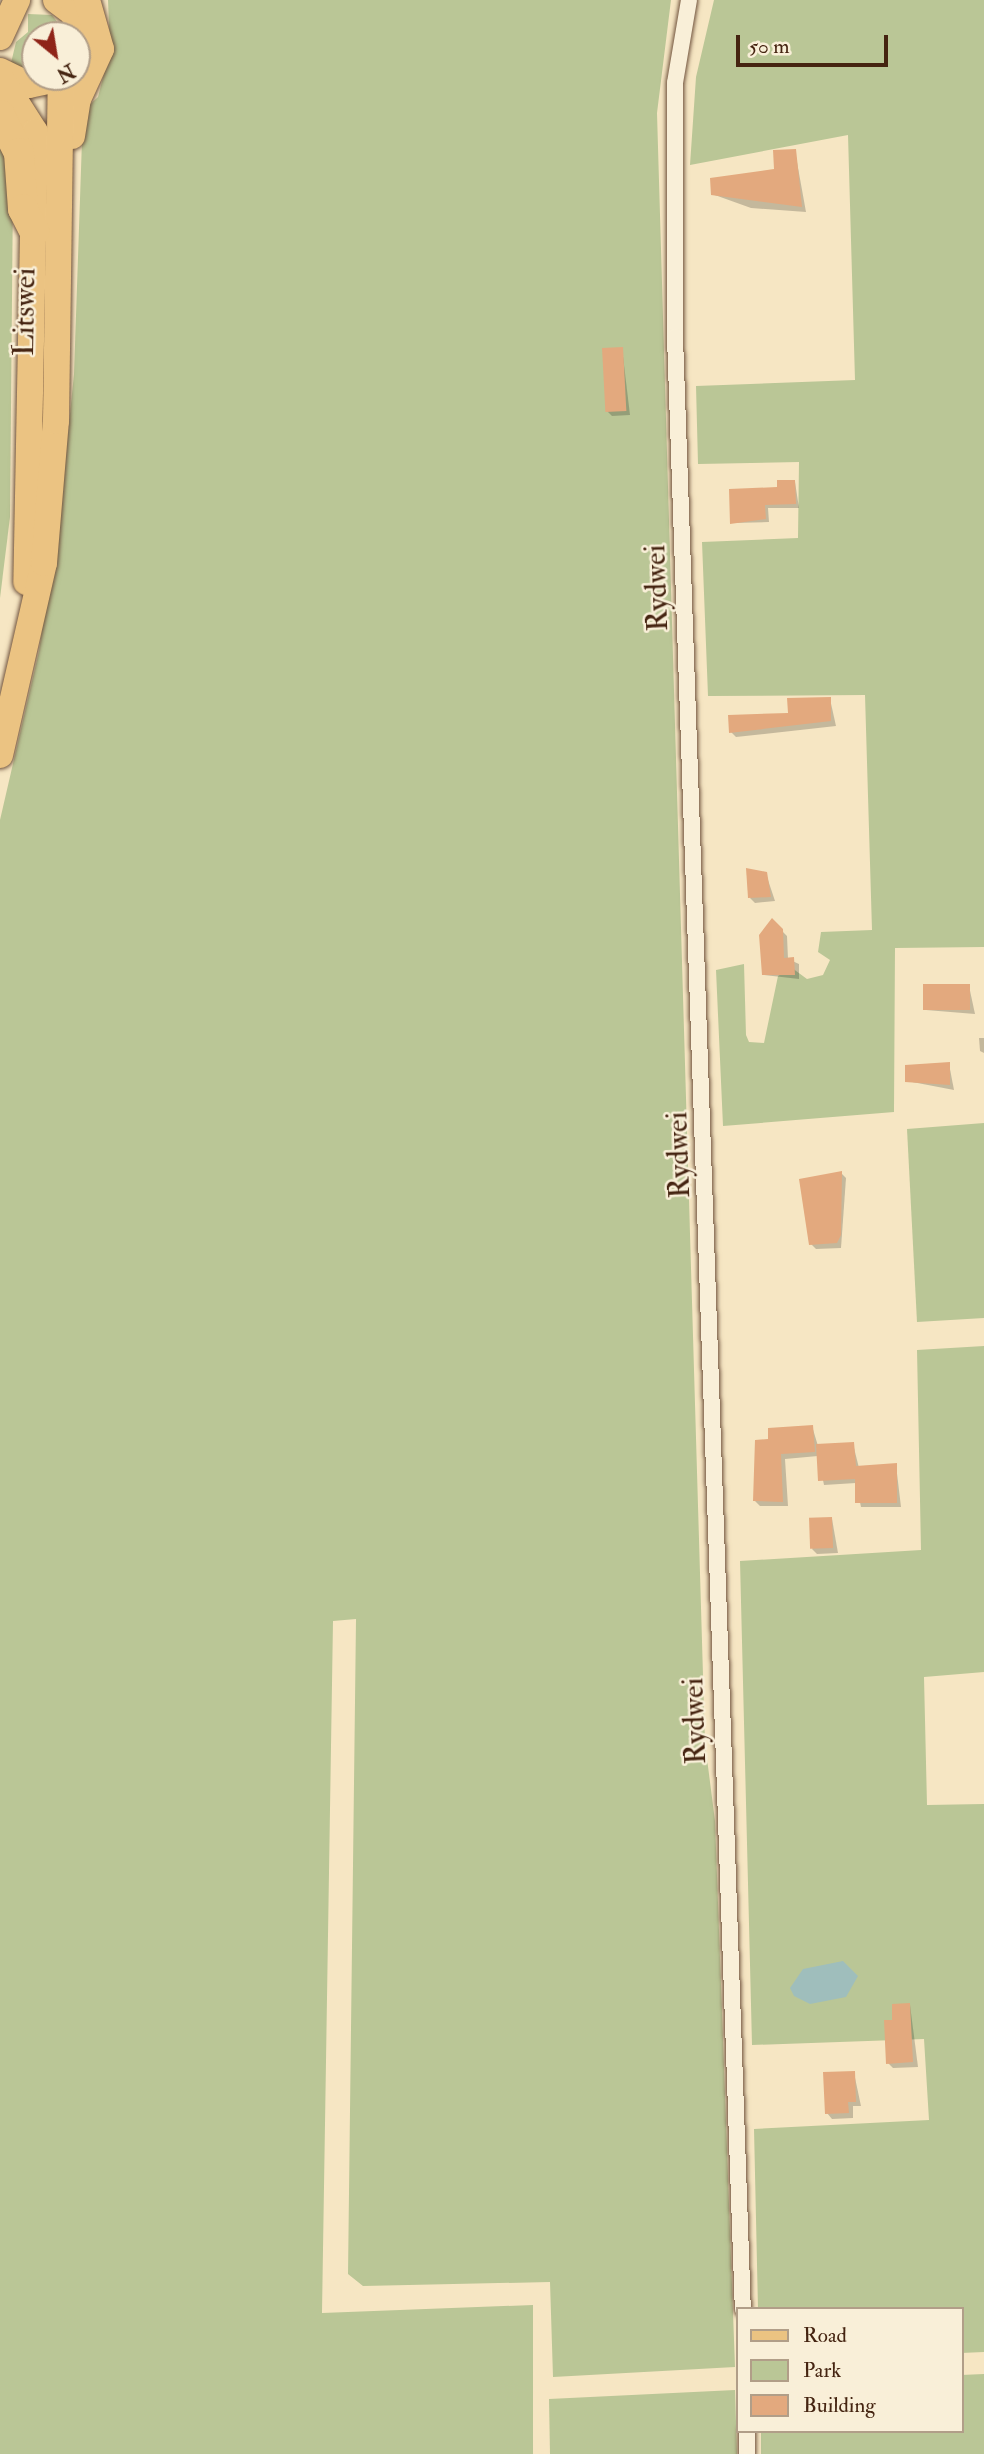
<!DOCTYPE html>
<style>
body{margin:0}
#map{position:relative;width:984px;height:2454px;overflow:hidden;background:#f6e6c3;font-family:"IM FELL Double Pica",serif}
div>[style]{position:absolute}
.green>*{inset:0;background:#bac696}
.water>*{inset:0;background:#9fbebc}
.shadow>*{inset:0;background:#0003}
.building>*{inset:0;background:#e3a97e;transform-origin:0 0}
.roads{filter:drop-shadow(0 0 2px #71543e) drop-shadow(0 0 2px #71543e)}
.street>*{height:16px;margin:-8px;padding:0 8px;transform-origin:8px;border-radius:8px;background:#f9efd8}
.primary>*{height:26px;margin:-13px;padding:0 13px;transform-origin:13px;border-radius:13px;background:#ebc382}
.highway>*{height:30px;margin:-15px;padding:0 15px;transform-origin:15px;border-radius:15px;background:#ebc382}
span{translate:-50% -50%;white-space:nowrap;text-align:center;line-height:1.15;-webkit-text-stroke:5px #f9efd8;paint-order:stroke}
.street-label{font-size:30px;color:#452411}
.legend{position:absolute;left:736px;top:2307px;width:228px;height:126px;box-sizing:border-box;background:#f9efd8;border:2px solid #b19e88;margin:0;padding:9px 12px;list-style:none;font-size:21px;color:#452411}
.legend li{display:flex;align-items:center;gap:14px;height:35px}
.legend b{width:35px;border:2px solid #b19e88}
.north{position:absolute;left:21px;top:21px;width:70px;height:70px;box-sizing:border-box;background:#f9efd8;border:2px solid #b19e88;border-radius:50%;rotate:150deg;font-size:19px;font-weight:700;line-height:28px;text-align:center;color:#452411}
.north::after{content:'';display:block;margin:auto;width:24px;height:32px;background:#8f2418;clip-path:polygon(50% 0,100% 100%,50% 72%,0 100%)}
.scale{position:absolute;left:736px;top:35px;width:152px;height:32px;box-sizing:border-box;border:4px solid #452411;border-top:0;padding-left:9px;font-size:21px;line-height:24px;white-space:nowrap;color:#452411;-webkit-text-stroke:5px #f9efd8;paint-order:stroke}
</style>
<div id="map">
<div class="green">
<div style="clip-path:polygon(108px 0,671px 0,657px 113px,705px 1743px,715px 1821px,735px 2367px,553px 2377px,550px 2282px,363px 2286px,348px 2274px,356px 1619px,333px 1621px,322px 2313px,533px 2305px,533px 2454px,0 2454px,0 820px,39px 651px,63px 484px,74px 374px,83px 111px,98px 97px,110px 50px)"></div>
<div style="clip-path:polygon(714px 0,984px 0,984px 947px,895px 948px,894px 1112px,723px 1126px,716px 970px,744px 964px,746px 1035px,749px 1042px,764px 1043px,778px 976px,792px 968px,807px 979px,823px 975px,830px 960px,818px 952px,821px 932px,872px 930px,865px 695px,708px 696px,702px 542px,798px 538px,799px 462px,698px 464px,696px 386px,855px 380px,848px 135px,690px 165px,696px 77px)"></div>
<div style="clip-path:polygon(28px 14px,52px 15px,67px 35px,35px 35px,35px 74px,11px 63px,16px 42px,28px 32px)"></div>
<div style="clip-path:polygon(0 125px,13px 189px,10px 517px,0 598px)"></div>
<div style="clip-path:polygon(984px 1123px,984px 1318px,917px 1322px,907px 1129px)"></div>
<div style="clip-path:polygon(984px 1346px,984px 1672px,924px 1677px,927px 1805px,984px 1804px,984px 2352px,961px 2353px,961px 2309px,758px 2309px,754px 2129px,929px 2120px,924px 2039px,752px 2045px,740px 1561px,921px 1550px,917px 1350px)"></div>
<div style="clip-path:polygon(984px 2374px,984px 2454px,761px 2454px,761px 2431px,961px 2431px,961px 2375px)"></div>
<div style="clip-path:polygon(735px 2390px,737px 2454px,550px 2454px,549px 2399px)"></div>
</div>
<div class="water">
<div style="clip-path:polygon(843px 1961px,858px 1976px,846px 1997px,810px 2004px,794px 1996px,790px 1988px,803px 1969px)"></div>
</div>
<div class="shadow">
<div style="clip-path:polygon(795px 151px,806px 212px,751px 208px,712px 194px,776px 171px)"></div>
<div style="clip-path:polygon(622px 348px,630px 415px,612px 416px,607px 411px)"></div>
<div style="clip-path:polygon(795px 482px,799px 508px,768px 508px,769px 522px,732px 523px)"></div>
<div style="clip-path:polygon(830px 699px,836px 726px,736px 737px,731px 732px)"></div>
<div style="clip-path:polygon(766px 874px,775px 901px,755px 903px,750px 898px)"></div>
<div style="clip-path:polygon(772px 921px,787px 936px,788px 959px,799px 964px,799px 979px,764px 975px)"></div>
<div style="clip-path:polygon(969px 986px,975px 1014px,926px 1010px)"></div>
<div style="clip-path:polygon(979px 1038px,984px 1038px,984px 1053px,980px 1051px)"></div>
<div style="clip-path:polygon(949px 1064px,954px 1090px,907px 1081px)"></div>
<div style="clip-path:polygon(841px 1173px,846px 1178px,841px 1248px,816px 1249px,811px 1244px)"></div>
<div style="clip-path:polygon(812px 1426px,818px 1446px,853px 1444px,859px 1468px,896px 1465px,901px 1507px,861px 1507px,856px 1483px,824px 1485px,818px 1456px,785px 1459px,788px 1506px,760px 1506px,755px 1501px,769px 1441px)"></div>
<div style="clip-path:polygon(832px 1519px,838px 1553px,817px 1554px,812px 1549px)"></div>
<div style="clip-path:polygon(910px 2005px,918px 2067px,893px 2068px,888px 2063px,894px 2022px)"></div>
<div style="clip-path:polygon(854px 2073px,861px 2106px,853px 2106px,853px 2118px,832px 2119px,827px 2113px)"></div>
</div>
<div class="building">
<div style="clip-path:polygon(796px 149px,802px 207px,711px 195px,710px 178px,774px 169px,773px 150px)"></div>
<div style="left:623px;top:347px;width:64px;height:21px;rotate:87deg"></div>
<div style="clip-path:polygon(777px 480px,795px 480px,796px 504px,765px 505px,766px 519px,730px 524px,729px 489px,777px 487px)"></div>
<div style="clip-path:polygon(831px 697px,831px 721px,729px 733px,728px 715px,788px 713px,787px 698px)"></div>
<div style="clip-path:polygon(746px 868px,767px 872px,771px 897px,748px 898px)"></div>
<div style="clip-path:polygon(772px 918px,783px 929px,784px 958px,794px 957px,795px 975px,762px 975px,759px 935px)"></div>
<div style="left:970px;top:984px;width:26px;height:47px;rotate:90deg"></div>
<div style="clip-path:polygon(950px 1062px,950px 1085px,905px 1082px,905px 1065px)"></div>
<div style="clip-path:polygon(842px 1171px,841px 1235px,837px 1243px,809px 1245px,799px 1179px)"></div>
<div style="clip-path:polygon(813px 1425px,815px 1452px,781px 1454px,783px 1502px,753px 1501px,755px 1440px,768px 1439px,768px 1428px)"></div>
<div style="clip-path:polygon(854px 1442px,856px 1466px,897px 1463px,897px 1503px,855px 1503px,855px 1479px,818px 1481px,816px 1444px)"></div>
<div style="left:832px;top:1517px;width:31px;height:23px;rotate:88deg"></div>
<div style="clip-path:polygon(910px 2003px,913px 2062px,886px 2064px,884px 2020px,892px 2020px,892px 2004px)"></div>
<div style="clip-path:polygon(855px 2071px,856px 2102px,848px 2102px,849px 2113px,825px 2114px,823px 2072px)"></div>
</div>
<div class="roads">
<div class="street">
<div style="left:689px;top:0;width:84px;rotate:99.6deg"></div>
<div style="left:675px;top:83px;width:254px;rotate:90deg"></div>
<div style="left:675px;top:337px;width:1973px;rotate:88.03deg"></div>
<div style="left:747px;top:2431px;width:23px;rotate:90deg"></div>
</div>
<div class="primary">
<div style="left:56px;top:0;width:21px;rotate:37deg"></div>
<div style="left:73px;top:13px;width:34px;rotate:67deg"></div>
<div style="left:0;top:37px;width:41px;rotate:-65.3deg"></div>
<div style="left:0;top:71px;width:32px;rotate:26deg"></div>
<div style="left:29px;top:85px;width:38px;rotate:-12deg"></div>
<div style="left:0;top:77px;width:65px;rotate:57.5deg"></div>
<div style="left:35px;top:132px;width:450px;rotate:91.1deg"></div>
<div style="left:72px;top:136px;width:37px;rotate:-81deg"></div>
<div style="left:78px;top:99px;width:55px;rotate:-65.3deg"></div>
<div style="left:101px;top:49px;width:51px;rotate:-105.9deg"></div>
<div style="left:0;top:755px;width:197px;rotate:-77.1deg"></div>
<div style="left:44px;top:563px;width:143px;rotate:-85.2deg"></div>
<div style="left:56px;top:421px;width:341px;rotate:-89.2deg"></div>
</div>
<div class="highway">
<div style="left:0;top:115px;width:42px;rotate:63.4deg"></div>
<div style="left:19px;top:153px;width:56px;rotate:85.9deg"></div>
<div style="left:23px;top:209px;width:25px;rotate:63deg"></div>
</div>
</div>
<div class="street-label">
<span style="left:25px;top:312px;rotate:-89deg">Litswei</span>
<span style="left:657px;top:588px;rotate:-92deg">Rydwei</span>
<span style="left:679px;top:1155px;rotate:-92deg">Rydwei</span>
<span style="left:695px;top:1721px;rotate:-92deg">Rydwei</span>
</div>
<ul class="legend">
<li><b style="height:9px;background:#ebc382"></b>Road</li>
<li><b style="height:19px;background:#bac696"></b>Park</li>
<li><b style="height:19px;background:#e3a97e"></b>Building</li>
</ul>
<div class="north">N</div>
<div class="scale">50 m</div>
</div>
